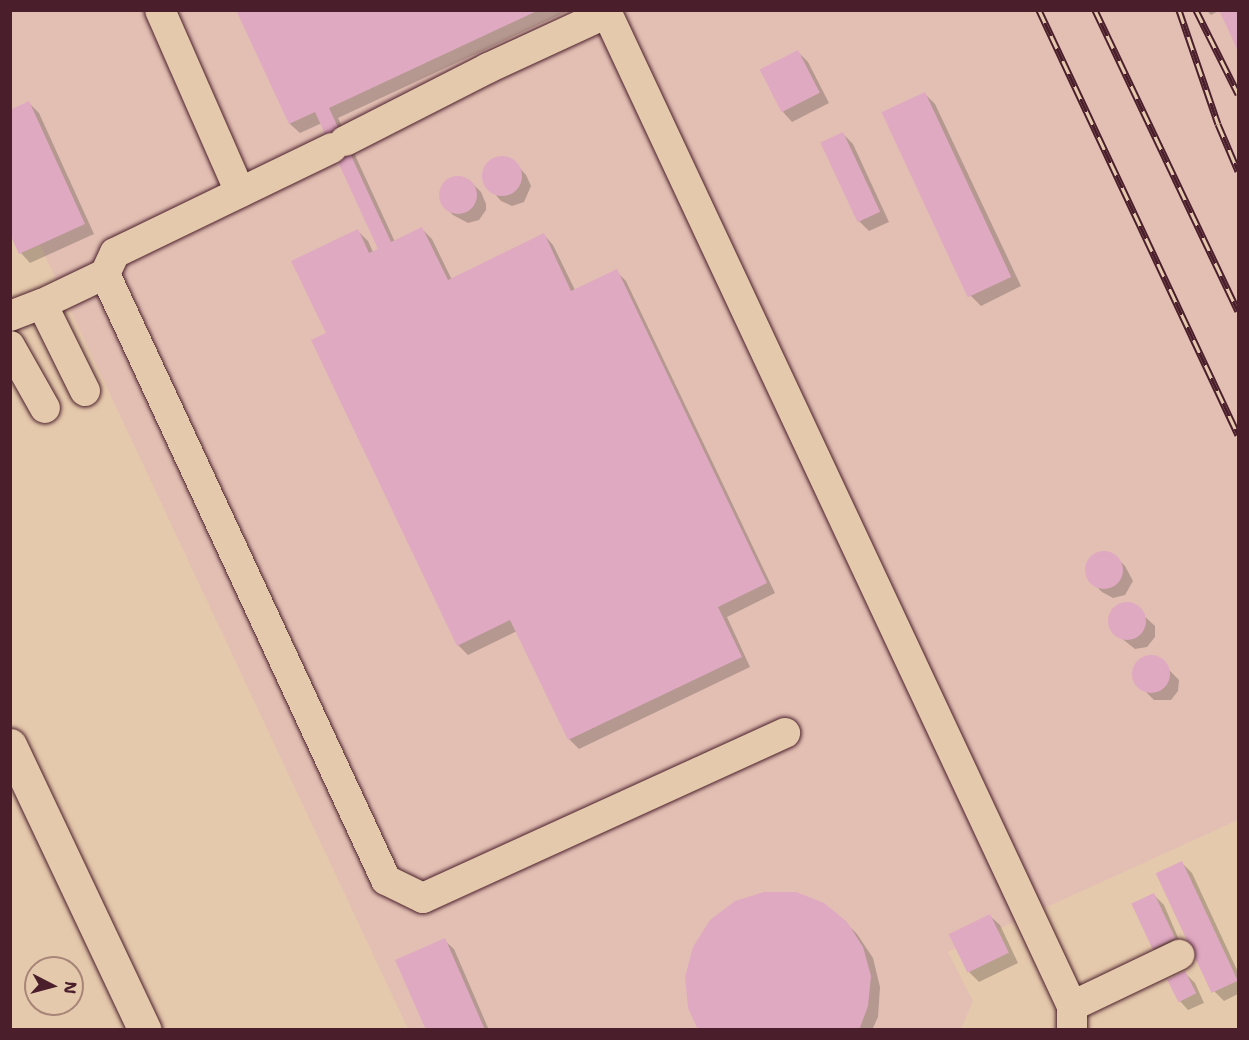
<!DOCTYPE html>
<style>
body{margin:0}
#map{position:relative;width:1249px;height:1040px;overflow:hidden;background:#e5c9ac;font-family:"Shantell Sans",sans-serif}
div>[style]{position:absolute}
.built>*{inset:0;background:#e3bfb3}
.shadow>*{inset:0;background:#0003}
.building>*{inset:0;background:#dfa9c2;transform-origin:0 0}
.round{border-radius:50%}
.roads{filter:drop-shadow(0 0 2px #4a1f2b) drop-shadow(0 0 2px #4a1f2b)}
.minor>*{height:30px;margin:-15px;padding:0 15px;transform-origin:15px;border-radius:15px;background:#e5c9ac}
.highway>*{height:33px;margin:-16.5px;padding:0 16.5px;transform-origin:16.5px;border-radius:16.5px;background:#e5c9ac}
.rail>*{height:7px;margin-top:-3.5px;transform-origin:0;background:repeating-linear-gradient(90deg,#e5c9ac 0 14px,#4a1f2b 0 28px);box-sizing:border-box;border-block:2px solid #4a1f2b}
span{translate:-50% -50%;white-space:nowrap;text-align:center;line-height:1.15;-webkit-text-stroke:5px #e5c9ac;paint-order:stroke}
.frame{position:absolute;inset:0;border:12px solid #4a1f2b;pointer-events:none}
.north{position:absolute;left:24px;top:956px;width:60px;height:60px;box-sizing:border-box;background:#e5c9ac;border:2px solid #a78578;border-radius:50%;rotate:96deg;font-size:16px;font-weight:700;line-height:24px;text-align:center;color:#4a1f2b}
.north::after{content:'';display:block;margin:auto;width:21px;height:27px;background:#4a1f2b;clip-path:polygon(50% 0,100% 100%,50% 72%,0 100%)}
</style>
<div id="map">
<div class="built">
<div style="clip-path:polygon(10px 11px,1238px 11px,1238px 820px,948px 952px,973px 1001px,961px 1029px,408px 1029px,40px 245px,19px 254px,11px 234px)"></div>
</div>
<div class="shadow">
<div style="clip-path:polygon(238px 10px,570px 10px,338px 118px,395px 242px,422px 229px,432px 239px,452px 280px,544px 235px,553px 245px,575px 290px,616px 271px,626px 281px,775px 593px,727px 617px,750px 667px,579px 749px,569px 739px,517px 631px,468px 655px,458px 645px,328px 334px,358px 231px,368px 241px,373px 252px,380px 249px,322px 123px,300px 133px,290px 124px)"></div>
<div style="clip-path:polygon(1206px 10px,1220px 10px,1211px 15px)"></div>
<div style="clip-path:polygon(1221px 10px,1238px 10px,1238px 48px)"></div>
<div style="clip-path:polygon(798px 52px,808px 62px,829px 103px,792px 122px,783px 112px)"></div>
<div style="clip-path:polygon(925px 94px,935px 104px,1021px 286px,981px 306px,971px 296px)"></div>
<div style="clip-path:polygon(29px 103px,39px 113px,94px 234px,30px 263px,21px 253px,10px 231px)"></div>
<div style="clip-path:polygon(843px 134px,853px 144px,889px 222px,869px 231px,859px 221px)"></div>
<div style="clip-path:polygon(499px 158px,516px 164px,526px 175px,531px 186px,524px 202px,512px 206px,501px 201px,484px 181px,488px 164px)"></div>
<div style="clip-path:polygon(460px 177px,471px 182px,481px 192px,486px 204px,486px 210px,479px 220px,468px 223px,453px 215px,443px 205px,440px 194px,448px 179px)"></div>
<div style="clip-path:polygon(1105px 552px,1115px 556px,1125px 566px,1133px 581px,1125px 595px,1113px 598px,1102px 592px,1092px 582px,1087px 571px,1090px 560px)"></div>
<div style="clip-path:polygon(1131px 604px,1155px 626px,1155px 637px,1147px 647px,1135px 649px,1115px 633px,1110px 617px,1116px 608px)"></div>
<div style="clip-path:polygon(1146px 658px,1157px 658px,1179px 680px,1178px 691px,1171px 700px,1154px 700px,1135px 681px,1135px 670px)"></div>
<div style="clip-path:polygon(1182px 863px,1192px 873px,1238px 972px,1238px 994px,1224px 1001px,1214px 991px)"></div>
<div style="clip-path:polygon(1154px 895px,1164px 905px,1183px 949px,1163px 958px,1153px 948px)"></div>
<div style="clip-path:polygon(990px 916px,1000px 925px,1018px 963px,979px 982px,969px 972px)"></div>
<div style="clip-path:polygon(846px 923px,857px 934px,873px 958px,880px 987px,878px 1017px,872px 1030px,699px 1030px)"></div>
<div style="clip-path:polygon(444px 940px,454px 949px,489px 1030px,428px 1030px)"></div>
<div style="clip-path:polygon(1185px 973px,1195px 983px,1204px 1003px,1188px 1010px,1179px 1000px)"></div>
</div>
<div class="building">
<div style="clip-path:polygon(236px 10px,539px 10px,329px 108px,391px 242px,422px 227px,448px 280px,544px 233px,571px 291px,617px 269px,767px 583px,718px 607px,742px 657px,568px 740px,510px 620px,457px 646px,311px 340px,326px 333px,291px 261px,358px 229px,369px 253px,378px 249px,315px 112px,289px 124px)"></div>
<div style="clip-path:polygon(1219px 10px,1238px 10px,1238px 51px)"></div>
<div style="left:798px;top:50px;width:48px;height:43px;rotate:63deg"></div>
<div style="left:925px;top:92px;width:204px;height:48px;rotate:65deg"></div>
<div style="clip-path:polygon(29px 101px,85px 224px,19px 254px,10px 234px,10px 110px)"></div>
<div style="left:843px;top:132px;width:88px;height:25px;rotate:65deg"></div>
<div class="round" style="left:482px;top:156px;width:40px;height:40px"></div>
<div class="round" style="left:439px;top:176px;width:38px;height:38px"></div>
<div class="round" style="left:1085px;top:551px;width:38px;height:38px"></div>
<div class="round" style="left:1108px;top:602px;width:38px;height:38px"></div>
<div class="round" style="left:1132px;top:655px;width:38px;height:38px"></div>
<div style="left:1182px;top:861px;width:132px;height:29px;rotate:65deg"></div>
<div style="clip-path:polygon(764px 892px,796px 892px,824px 903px,847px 922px,863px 947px,871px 976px,868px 1006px,859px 1030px,698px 1030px,688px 1008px,685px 977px,693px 947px,710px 920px,735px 901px)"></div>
<div style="left:1154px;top:893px;width:50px;height:25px;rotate:65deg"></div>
<div style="left:990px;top:914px;width:43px;height:46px;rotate:64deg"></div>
<div style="clip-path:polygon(445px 938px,485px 1030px,426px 1030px,395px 960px)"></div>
<div style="left:1185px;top:971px;width:25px;height:20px;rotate:63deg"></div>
</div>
<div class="roads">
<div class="minor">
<div style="left:160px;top:10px;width:199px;rotate:66.3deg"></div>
<div style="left:345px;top:141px;width:161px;rotate:-27deg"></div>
<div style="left:488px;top:68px;width:131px;rotate:-24.8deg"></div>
<div style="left:607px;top:13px;width:1096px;rotate:64.91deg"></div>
<div style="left:1072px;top:1006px;width:24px;rotate:90deg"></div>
<div style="left:105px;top:274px;width:668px;rotate:65.12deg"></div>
<div style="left:386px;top:880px;width:41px;rotate:25.9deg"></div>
<div style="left:423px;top:898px;width:398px;rotate:-24.5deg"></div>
<div style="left:42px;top:304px;width:97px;rotate:63.7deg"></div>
<div style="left:10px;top:316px;width:34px;rotate:-21deg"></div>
<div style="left:42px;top:304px;width:70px;rotate:-25.5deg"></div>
<div style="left:105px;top:274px;width:23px;rotate:-65deg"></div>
<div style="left:115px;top:253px;width:241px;rotate:-25.8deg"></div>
<div style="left:10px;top:346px;width:71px;rotate:60.6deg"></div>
<div style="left:1072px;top:1006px;width:119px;rotate:-25.5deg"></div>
</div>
<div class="highway">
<div style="left:10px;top:745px;width:315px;rotate:64.7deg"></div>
</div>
</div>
<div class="rail">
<div style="left:1039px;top:10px;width:469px;rotate:64.9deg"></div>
<div style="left:1095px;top:10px;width:333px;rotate:64.6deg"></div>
<div style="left:1179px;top:10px;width:120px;rotate:71.1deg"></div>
<div style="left:1218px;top:124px;width:51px;rotate:66.9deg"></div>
<div style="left:1196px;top:10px;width:94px;rotate:63.4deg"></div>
</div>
<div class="frame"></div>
<div class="north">N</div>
</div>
